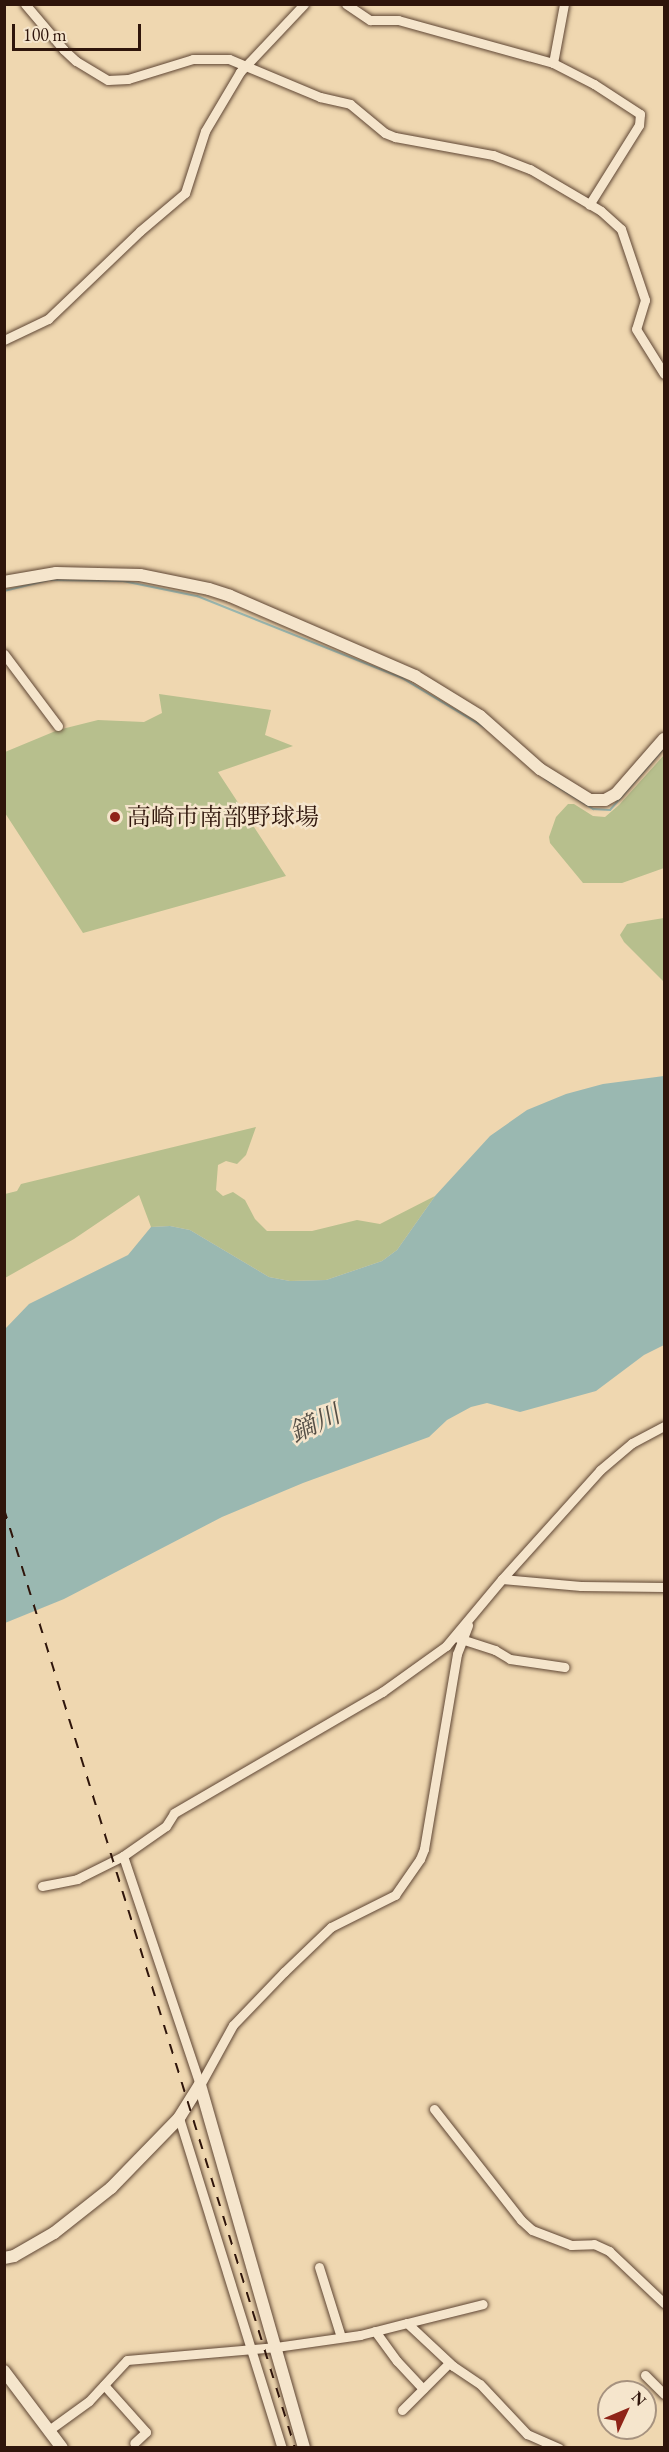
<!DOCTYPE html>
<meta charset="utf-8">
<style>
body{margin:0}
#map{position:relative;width:669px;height:2452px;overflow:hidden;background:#efd7b0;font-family:"EB Garamond","Noto Serif JP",serif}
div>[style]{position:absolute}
.green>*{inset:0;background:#b7bf8d}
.water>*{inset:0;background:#9ab8b1}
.stream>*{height:2px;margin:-1px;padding:0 1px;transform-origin:1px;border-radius:1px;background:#9ab8b1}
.roads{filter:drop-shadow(0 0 2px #5f4634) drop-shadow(0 0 2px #5f4634)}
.minor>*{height:9px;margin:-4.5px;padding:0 4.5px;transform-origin:4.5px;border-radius:4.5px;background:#f5e5cc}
.tertiary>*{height:12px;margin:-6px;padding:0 6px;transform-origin:6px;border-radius:6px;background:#f5e5cc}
.rail>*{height:2px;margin-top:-1px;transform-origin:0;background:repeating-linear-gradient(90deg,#2f150b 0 10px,transparent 0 20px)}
.dots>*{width:16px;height:16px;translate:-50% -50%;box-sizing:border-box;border:3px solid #f5e5cc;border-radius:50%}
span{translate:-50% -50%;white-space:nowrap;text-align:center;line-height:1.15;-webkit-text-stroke:5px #f5e5cc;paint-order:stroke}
.poi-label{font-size:24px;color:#2f150b}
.left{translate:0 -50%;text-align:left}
.water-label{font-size:26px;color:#544e45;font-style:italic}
.frame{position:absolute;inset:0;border:6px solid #2f150b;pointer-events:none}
.north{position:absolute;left:597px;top:2380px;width:60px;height:60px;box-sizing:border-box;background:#f5e5cc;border:2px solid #a6927f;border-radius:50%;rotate:46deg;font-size:16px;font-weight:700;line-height:24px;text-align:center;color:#2f150b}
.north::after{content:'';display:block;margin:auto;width:21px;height:27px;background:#8f2418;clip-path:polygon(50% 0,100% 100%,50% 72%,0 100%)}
.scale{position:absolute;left:12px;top:24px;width:129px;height:27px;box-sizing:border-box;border:3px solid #2f150b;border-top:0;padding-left:8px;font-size:18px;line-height:21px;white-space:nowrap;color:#2f150b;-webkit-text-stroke:4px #f5e5cc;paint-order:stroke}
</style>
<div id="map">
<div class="green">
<div style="clip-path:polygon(159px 694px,271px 710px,265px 735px,293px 746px,218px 772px,286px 876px,83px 933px,5px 813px,5px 752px,58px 730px,98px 720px,144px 722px,162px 713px)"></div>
<div style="clip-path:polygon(664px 755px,664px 868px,622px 883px,583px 883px,550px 843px,549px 837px,556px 817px,568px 804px,574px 804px,593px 816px,605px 817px,619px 805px)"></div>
<div style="clip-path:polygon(664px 918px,664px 982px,624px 942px,620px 935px,627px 924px)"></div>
<div style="clip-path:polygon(256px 1127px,246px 1155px,237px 1164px,226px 1161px,218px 1165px,216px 1190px,223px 1196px,233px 1192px,245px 1200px,255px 1219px,267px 1231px,312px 1231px,357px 1220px,380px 1224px,435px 1196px,397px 1250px,382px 1261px,326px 1280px,290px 1281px,269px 1277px,190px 1230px,170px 1226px,151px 1227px,139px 1195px,74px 1239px,5px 1278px,5px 1194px,17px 1191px,21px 1184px)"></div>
</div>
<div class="water">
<div style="clip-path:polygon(664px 1076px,664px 1345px,644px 1355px,596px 1391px,520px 1412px,487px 1403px,471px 1407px,447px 1420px,429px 1437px,303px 1483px,222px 1517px,64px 1599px,5px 1623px,5px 1329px,29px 1304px,128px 1255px,151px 1227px,170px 1226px,190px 1230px,269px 1277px,290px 1281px,326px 1280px,382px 1261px,397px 1250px,435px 1196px,490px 1136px,527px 1110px,566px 1094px,603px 1084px)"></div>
</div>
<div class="stream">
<div style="left:4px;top:591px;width:46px;rotate:-13.7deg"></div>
<div style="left:49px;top:580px;width:74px;rotate:0.8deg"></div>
<div style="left:123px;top:581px;width:76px;rotate:11.5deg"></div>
<div style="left:197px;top:596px;width:221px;rotate:21.8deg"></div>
<div style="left:402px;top:678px;width:96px;rotate:30.9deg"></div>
<div style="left:545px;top:779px;width:57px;rotate:32deg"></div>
<div style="left:593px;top:809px;width:17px;rotate:3deg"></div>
<div style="left:610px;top:810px;width:82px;rotate:-48.9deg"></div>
</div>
<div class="roads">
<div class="minor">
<div style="left:25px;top:4px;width:60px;rotate:49.7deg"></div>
<div style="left:64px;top:50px;width:16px;rotate:43deg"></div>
<div style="left:76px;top:61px;width:37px;rotate:31deg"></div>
<div style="left:108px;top:80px;width:20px;rotate:-3deg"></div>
<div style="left:128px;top:79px;width:68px;rotate:-17.1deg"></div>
<div style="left:193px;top:59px;width:36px"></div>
<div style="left:229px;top:59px;width:99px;rotate:22.7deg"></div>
<div style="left:320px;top:97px;width:31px;rotate:13deg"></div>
<div style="left:350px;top:104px;width:45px;rotate:39.6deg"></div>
<div style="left:385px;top:133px;width:11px;rotate:22deg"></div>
<div style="left:395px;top:137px;width:100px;rotate:10.4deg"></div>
<div style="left:493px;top:155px;width:40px;rotate:21deg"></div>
<div style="left:530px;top:169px;width:82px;rotate:30.6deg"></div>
<div style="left:601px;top:211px;width:27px;rotate:42deg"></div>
<div style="left:621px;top:229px;width:75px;rotate:71.3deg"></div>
<div style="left:645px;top:300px;width:30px;rotate:107deg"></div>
<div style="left:636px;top:329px;width:53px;rotate:58.1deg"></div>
<div style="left:346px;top:4px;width:29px;rotate:34deg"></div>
<div style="left:370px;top:20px;width:28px"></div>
<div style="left:398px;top:20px;width:161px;rotate:15.5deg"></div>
<div style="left:553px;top:63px;width:46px;rotate:27.1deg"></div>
<div style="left:594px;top:84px;width:55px;rotate:33.1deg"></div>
<div style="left:640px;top:114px;width:11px;rotate:95deg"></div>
<div style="left:639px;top:125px;width:94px;rotate:122deg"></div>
<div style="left:553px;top:63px;width:60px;rotate:-79.4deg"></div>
<div style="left:4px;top:340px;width:49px;rotate:-25.5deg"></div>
<div style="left:48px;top:319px;width:127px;rotate:-43.7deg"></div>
<div style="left:140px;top:231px;width:59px;rotate:-40.2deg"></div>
<div style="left:185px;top:193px;width:65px;rotate:-72.1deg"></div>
<div style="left:205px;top:131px;width:69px;rotate:-59.3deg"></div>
<div style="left:240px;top:72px;width:93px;rotate:-46.7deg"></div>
<div style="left:4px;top:654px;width:90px;rotate:53.1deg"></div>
<div style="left:502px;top:1579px;width:79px;rotate:5.1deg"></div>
<div style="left:581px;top:1586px;width:83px;rotate:0.7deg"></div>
<div style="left:458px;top:1638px;width:39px;rotate:18deg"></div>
<div style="left:495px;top:1650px;width:17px;rotate:31deg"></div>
<div style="left:510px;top:1659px;width:55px;rotate:8.4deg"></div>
<div style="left:123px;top:1856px;width:242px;rotate:71.4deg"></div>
<div style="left:42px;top:1886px;width:36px;rotate:-11deg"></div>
<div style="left:77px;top:1879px;width:51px;rotate:-26.6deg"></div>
<div style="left:123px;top:1856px;width:52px;rotate:-34.9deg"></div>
<div style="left:166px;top:1826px;width:15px;rotate:-58deg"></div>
<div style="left:174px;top:1813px;width:241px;rotate:-30.2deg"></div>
<div style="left:382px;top:1692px;width:79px;rotate:-35.7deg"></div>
<div style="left:446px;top:1646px;width:87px;rotate:-50.1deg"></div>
<div style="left:502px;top:1579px;width:147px;rotate:-48deg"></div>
<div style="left:600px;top:1470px;width:42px;rotate:-40.2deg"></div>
<div style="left:632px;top:1443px;width:36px;rotate:-28deg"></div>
<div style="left:200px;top:2085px;width:68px;rotate:-61.2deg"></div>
<div style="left:233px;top:2025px;width:74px;rotate:-46.1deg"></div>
<div style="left:284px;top:1972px;width:65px;rotate:-43.8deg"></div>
<div style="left:331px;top:1927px;width:72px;rotate:-26.6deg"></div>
<div style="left:395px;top:1895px;width:44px;rotate:-55.2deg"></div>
<div style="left:420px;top:1859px;width:11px;rotate:-68deg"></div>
<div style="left:424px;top:1849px;width:198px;rotate:-80.4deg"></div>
<div style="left:457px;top:1654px;width:31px;rotate:-69deg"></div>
<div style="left:434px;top:2109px;width:141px;rotate:51.9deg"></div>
<div style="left:521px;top:2220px;width:15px;rotate:42deg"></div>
<div style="left:532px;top:2230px;width:42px;rotate:21deg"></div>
<div style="left:571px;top:2245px;width:23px;rotate:-2deg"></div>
<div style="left:594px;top:2244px;width:17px;rotate:25deg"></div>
<div style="left:609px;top:2251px;width:76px;rotate:43.4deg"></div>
<div style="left:179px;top:2118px;width:346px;rotate:72.7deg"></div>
<div style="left:319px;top:2267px;width:73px;rotate:72.6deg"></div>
<div style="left:407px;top:2323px;width:78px;rotate:-14deg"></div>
<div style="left:375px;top:2331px;width:37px;rotate:54deg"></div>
<div style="left:397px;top:2361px;width:38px;rotate:47deg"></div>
<div style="left:645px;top:2375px;width:27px;rotate:45deg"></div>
<div style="left:104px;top:2385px;width:63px;rotate:48.2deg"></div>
<div style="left:146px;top:2432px;width:16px;rotate:137deg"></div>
<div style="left:402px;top:2410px;width:66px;rotate:-45deg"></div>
<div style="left:49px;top:2430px;width:49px;rotate:-35.9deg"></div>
<div style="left:89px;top:2401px;width:56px;rotate:-47.2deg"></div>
<div style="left:127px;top:2360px;width:150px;rotate:-5deg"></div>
<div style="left:276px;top:2347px;width:85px;rotate:-8.1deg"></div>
<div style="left:360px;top:2335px;width:49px;rotate:-14.3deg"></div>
<div style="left:407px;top:2323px;width:63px;rotate:43.1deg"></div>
<div style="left:453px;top:2366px;width:32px;rotate:34deg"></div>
<div style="left:480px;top:2384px;width:69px;rotate:46.8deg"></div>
<div style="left:527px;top:2434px;width:35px;rotate:24deg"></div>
</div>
<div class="tertiary">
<div style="left:4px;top:582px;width:53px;rotate:-9.8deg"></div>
<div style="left:56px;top:573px;width:84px;rotate:1.4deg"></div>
<div style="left:140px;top:575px;width:70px;rotate:11.5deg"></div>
<div style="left:209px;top:589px;width:22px;rotate:18deg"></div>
<div style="left:230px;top:596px;width:202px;rotate:23.4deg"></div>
<div style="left:415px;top:676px;width:76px;rotate:31.6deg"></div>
<div style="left:480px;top:716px;width:80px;rotate:41.5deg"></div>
<div style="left:540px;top:769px;width:59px;rotate:31.8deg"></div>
<div style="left:590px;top:800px;width:15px"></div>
<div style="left:605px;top:800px;width:13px;rotate:-29deg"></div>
<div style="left:616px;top:794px;width:73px;rotate:-48.9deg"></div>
<div style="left:200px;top:2085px;width:378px;rotate:74deg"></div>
<div style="left:4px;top:2258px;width:10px;rotate:-11deg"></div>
<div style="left:14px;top:2256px;width:46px;rotate:-29.9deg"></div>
<div style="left:54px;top:2233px;width:73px;rotate:-38.3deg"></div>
<div style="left:111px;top:2188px;width:98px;rotate:-45.8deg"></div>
<div style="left:179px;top:2118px;width:39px;rotate:-58deg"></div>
<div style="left:4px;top:2371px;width:96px;rotate:53deg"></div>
</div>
</div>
<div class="rail">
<div style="left:4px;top:1509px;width:983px;rotate:72.78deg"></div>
</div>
<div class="dots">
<div style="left:115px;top:817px;background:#8f2418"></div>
</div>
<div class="poi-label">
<span class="left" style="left:127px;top:817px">高崎市南部野球場</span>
</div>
<div class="water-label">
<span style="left:315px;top:1424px;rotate:-25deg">鏑川</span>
</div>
<div class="frame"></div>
<div class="north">N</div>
<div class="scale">100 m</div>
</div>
